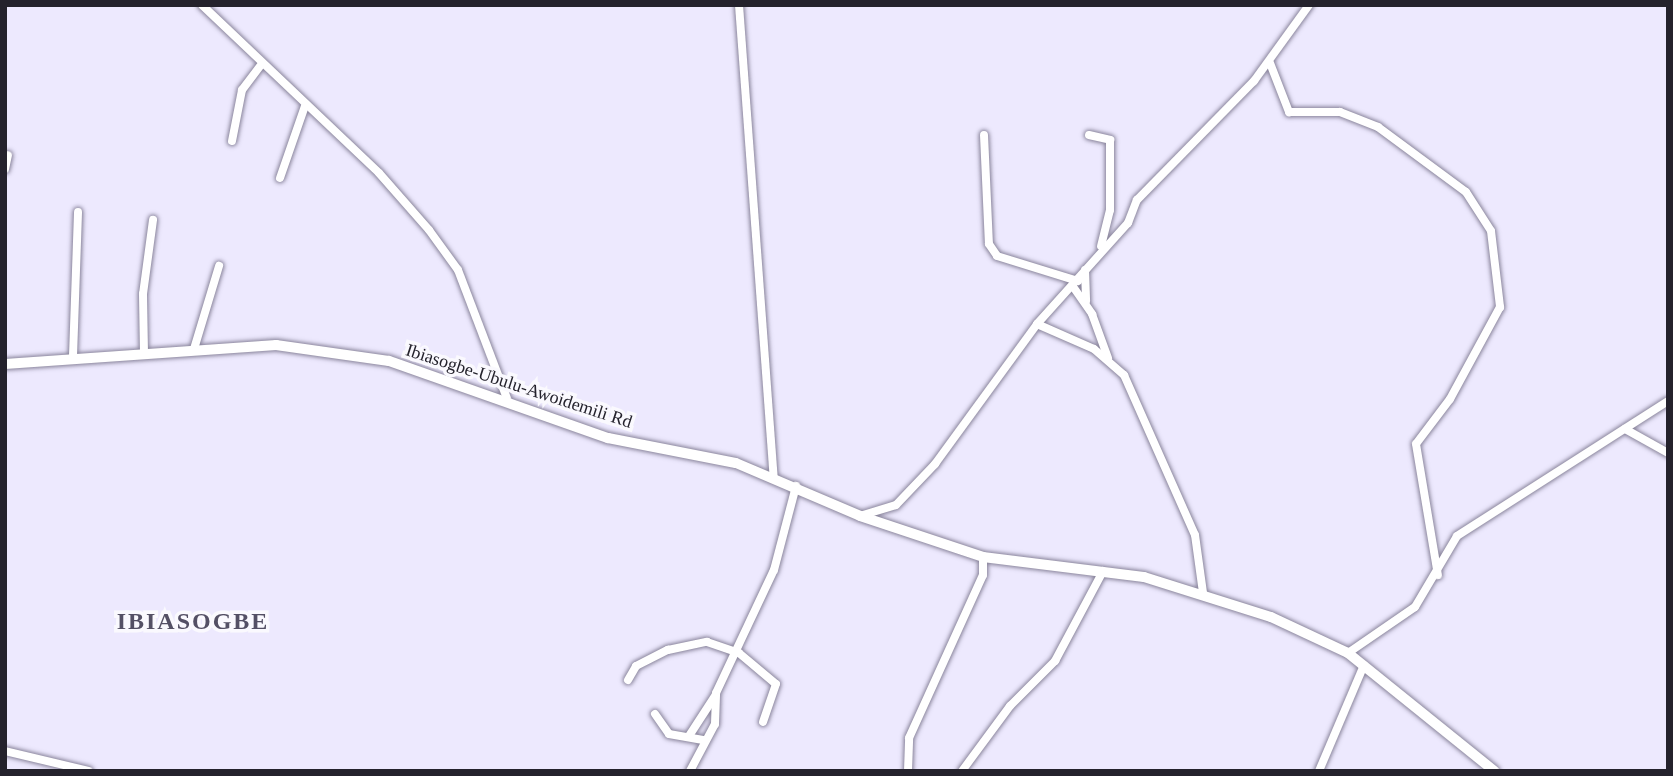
<!DOCTYPE html>
<style>
body{margin:0}
#map{position:relative;width:1673px;height:776px;overflow:hidden;background:#ede9fe;font-family:"Times New Roman",serif}
div>[style]{position:absolute}
.roads{filter:drop-shadow(0 0 2px #8a859c) drop-shadow(0 0 2px #8a859c)}
.street>*{height:8px;margin:-4px;padding:0 4px;transform-origin:4px;border-radius:4px;background:#fff}
.secondary>*{height:10px;margin:-5px;padding:0 5px;transform-origin:5px;border-radius:5px;background:#fff}
span{translate:-50% -50%;white-space:nowrap;text-align:center;line-height:1.15;-webkit-text-stroke:7px #faf9fe;paint-order:stroke}
.street-label{font-size:18px;color:#24222c}
.district-label{font-size:24px;color:#545065;font-weight:700;letter-spacing:2px}
.frame{position:absolute;inset:0;border:7px solid #24222c;pointer-events:none}
</style>
<div id="map">
<div class="roads">
<div class="street">
<div style="left:202px;top:5px;width:244px;rotate:43.5deg"></div>
<div style="left:379px;top:173px;width:76px;rotate:48.7deg"></div>
<div style="left:429px;top:230px;width:49px;rotate:54.1deg"></div>
<div style="left:458px;top:270px;width:137px;rotate:69.1deg"></div>
<div style="left:739px;top:5px;width:472px;rotate:85.8deg"></div>
<div style="left:1270px;top:63px;width:53px;rotate:68.8deg"></div>
<div style="left:1289px;top:112px;width:51px"></div>
<div style="left:1340px;top:112px;width:41px;rotate:21.5deg"></div>
<div style="left:1378px;top:127px;width:109px;rotate:36.5deg"></div>
<div style="left:1466px;top:192px;width:46px;rotate:57.3deg"></div>
<div style="left:1491px;top:231px;width:77px;rotate:83.2deg"></div>
<div style="left:1500px;top:307px;width:105px;rotate:118.5deg"></div>
<div style="left:1450px;top:399px;width:56px;rotate:127.1deg"></div>
<div style="left:1416px;top:444px;width:133px;rotate:80.5deg"></div>
<div style="left:984px;top:135px;width:109px;rotate:87.4deg"></div>
<div style="left:989px;top:244px;width:14px;rotate:56deg"></div>
<div style="left:997px;top:256px;width:85px;rotate:17.2deg"></div>
<div style="left:1089px;top:135px;width:22px;rotate:13deg"></div>
<div style="left:1110px;top:140px;width:70px;rotate:90deg"></div>
<div style="left:1110px;top:210px;width:37px;rotate:104deg"></div>
<div style="left:232px;top:141px;width:52px;rotate:-78.9deg"></div>
<div style="left:242px;top:90px;width:30px;rotate:-53deg"></div>
<div style="left:5px;top:169px;width:14px;rotate:-78deg"></div>
<div style="left:280px;top:178px;width:76px;rotate:-70.9deg"></div>
<div style="left:1085px;top:270px;width:31px;rotate:88deg"></div>
<div style="left:1074px;top:288px;width:32px;rotate:55deg"></div>
<div style="left:1092px;top:314px;width:47px;rotate:70deg"></div>
<div style="left:1037px;top:324px;width:62px;rotate:23.7deg"></div>
<div style="left:1094px;top:349px;width:40px;rotate:41deg"></div>
<div style="left:1124px;top:375px;width:175px;rotate:66.1deg"></div>
<div style="left:1195px;top:535px;width:59px;rotate:82.1deg"></div>
<div style="left:194px;top:349px;width:87px;rotate:-73.2deg"></div>
<div style="left:144px;top:353px;width:59px;rotate:-91deg"></div>
<div style="left:143px;top:294px;width:75px;rotate:-82.3deg"></div>
<div style="left:73px;top:356px;width:144px;rotate:-88deg"></div>
<div style="left:1625px;top:429px;width:49px;rotate:29.2deg"></div>
<div style="left:863px;top:515px;width:34px;rotate:-17deg"></div>
<div style="left:896px;top:505px;width:57px;rotate:-46.4deg"></div>
<div style="left:935px;top:464px;width:173px;rotate:-53.9deg"></div>
<div style="left:1037px;top:324px;width:136px;rotate:-48deg"></div>
<div style="left:1128px;top:223px;width:25px;rotate:-69deg"></div>
<div style="left:1137px;top:200px;width:167px;rotate:-45.5deg"></div>
<div style="left:1254px;top:81px;width:94px;rotate:-54.1deg"></div>
<div style="left:1348px;top:653px;width:81px;rotate:-34.5deg"></div>
<div style="left:1415px;top:607px;width:82px;rotate:-59.4deg"></div>
<div style="left:1457px;top:536px;width:250px;rotate:-32.6deg"></div>
<div style="left:628px;top:680px;width:16px;rotate:-60deg"></div>
<div style="left:636px;top:666px;width:36px;rotate:-27deg"></div>
<div style="left:668px;top:650px;width:40px;rotate:-12deg"></div>
<div style="left:707px;top:642px;width:34px;rotate:19deg"></div>
<div style="left:739px;top:653px;width:48px;rotate:40deg"></div>
<div style="left:776px;top:684px;width:40px;rotate:108.9deg"></div>
<div style="left:655px;top:714px;width:24px;rotate:55deg"></div>
<div style="left:669px;top:734px;width:36px;rotate:10deg"></div>
<div style="left:689px;top:736px;width:48px;rotate:-57deg"></div>
<div style="left:5px;top:751px;width:86px;rotate:13.4deg"></div>
<div style="left:690px;top:771px;width:53px;rotate:-62deg"></div>
<div style="left:715px;top:724px;width:31px;rotate:-88deg"></div>
<div style="left:716px;top:693px;width:136px;rotate:-64.8deg"></div>
<div style="left:774px;top:570px;width:87px;rotate:-75.3deg"></div>
<div style="left:908px;top:771px;width:33px;rotate:-88deg"></div>
<div style="left:909px;top:738px;width:179px;rotate:-65.6deg"></div>
<div style="left:983px;top:575px;width:18px;rotate:-90deg"></div>
<div style="left:962px;top:771px;width:81px;rotate:-53.6deg"></div>
<div style="left:1010px;top:706px;width:64px;rotate:-45deg"></div>
<div style="left:1055px;top:661px;width:102px;rotate:-61.9deg"></div>
<div style="left:1319px;top:771px;width:115px;rotate:-67deg"></div>
</div>
<div class="secondary">
<div style="left:5px;top:364px;width:272px;rotate:-4deg"></div>
<div style="left:276px;top:345px;width:114px;rotate:8.1deg"></div>
<div style="left:389px;top:361px;width:232px;rotate:19.4deg"></div>
<div style="left:608px;top:438px;width:130px;rotate:11.1deg"></div>
<div style="left:736px;top:463px;width:135px;rotate:23.1deg"></div>
<div style="left:860px;top:516px;width:130px;rotate:18.4deg"></div>
<div style="left:983px;top:557px;width:162px;rotate:7.1deg"></div>
<div style="left:1144px;top:577px;width:133px;rotate:17.5deg"></div>
<div style="left:1271px;top:617px;width:85px;rotate:25.1deg"></div>
<div style="left:1348px;top:653px;width:188px;rotate:38.9deg"></div>
</div>
</div>
<div class="street-label">
<span style="left:519px;top:386px;rotate:18deg">Ibiasogbe-Ubulu-Awoidemili Rd</span>
</div>
<div class="district-label">
<span style="left:193px;top:622px">IBIASOGBE</span>
</div>
<div class="frame"></div>
</div>
